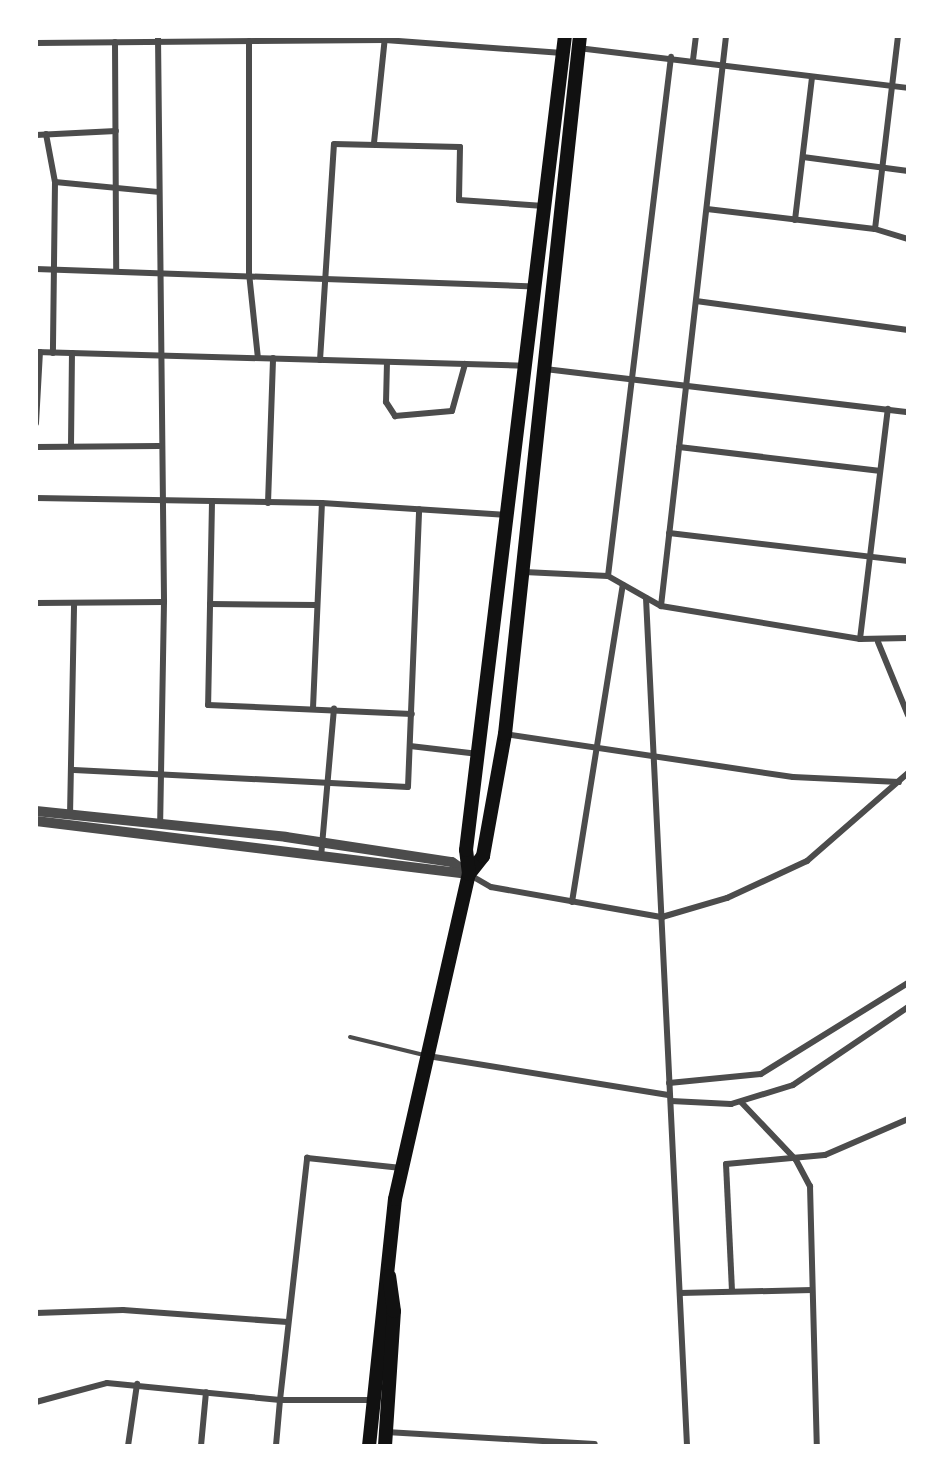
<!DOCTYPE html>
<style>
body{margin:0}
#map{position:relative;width:944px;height:1482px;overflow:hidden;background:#fff;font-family:Merriweather,serif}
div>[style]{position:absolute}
.service>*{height:4px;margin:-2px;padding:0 2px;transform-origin:2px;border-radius:2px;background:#4c4c4c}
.minor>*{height:6px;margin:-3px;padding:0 3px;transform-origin:3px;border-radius:3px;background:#4c4c4c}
.tertiary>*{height:10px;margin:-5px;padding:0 5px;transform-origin:5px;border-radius:5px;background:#4c4c4c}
.primary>*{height:14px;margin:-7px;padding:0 7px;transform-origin:7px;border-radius:7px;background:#111}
span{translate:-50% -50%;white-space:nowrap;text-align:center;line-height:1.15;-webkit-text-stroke:6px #fff;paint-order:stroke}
.frame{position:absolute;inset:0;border:38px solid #fff;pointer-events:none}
</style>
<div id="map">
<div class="service">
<div style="left:350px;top:1037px;width:76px;rotate:13.7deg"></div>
</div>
<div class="minor">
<div style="left:158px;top:36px;width:566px;rotate:89.39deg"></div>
<div style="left:164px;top:602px;width:222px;rotate:91deg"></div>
<div style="left:249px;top:41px;width:232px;rotate:90deg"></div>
<div style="left:249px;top:273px;width:85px;rotate:84deg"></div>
<div style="left:115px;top:42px;width:227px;rotate:89.7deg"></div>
<div style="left:36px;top:43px;width:349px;rotate:-0.5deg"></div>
<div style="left:385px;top:40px;width:178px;rotate:4.2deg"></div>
<div style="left:578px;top:48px;width:332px;rotate:6.9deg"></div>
<div style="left:693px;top:60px;width:24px;rotate:-83deg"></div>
<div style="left:46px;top:134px;width:49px;rotate:79.4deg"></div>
<div style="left:55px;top:182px;width:171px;rotate:90.7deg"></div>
<div style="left:36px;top:135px;width:80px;rotate:-2.9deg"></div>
<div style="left:374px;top:143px;width:108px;rotate:-84.1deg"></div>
<div style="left:803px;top:157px;width:106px;rotate:7.6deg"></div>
<div style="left:55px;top:182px;width:103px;rotate:5.5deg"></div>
<div style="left:707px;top:209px;width:169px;rotate:6.8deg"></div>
<div style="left:875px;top:229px;width:34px;rotate:17deg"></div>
<div style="left:795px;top:220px;width:144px;rotate:-83.2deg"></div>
<div style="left:875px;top:229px;width:194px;rotate:-83.2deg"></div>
<div style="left:36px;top:269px;width:498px;rotate:2deg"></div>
<div style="left:696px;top:301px;width:214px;rotate:7.8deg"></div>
<div style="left:36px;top:352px;width:489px;rotate:1.6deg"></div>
<div style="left:320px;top:360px;width:216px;rotate:-86.3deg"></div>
<div style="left:334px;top:144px;width:126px;rotate:1.4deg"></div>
<div style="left:460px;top:147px;width:53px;rotate:91.1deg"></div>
<div style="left:459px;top:200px;width:85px;rotate:4deg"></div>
<div style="left:387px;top:362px;width:40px;rotate:91.4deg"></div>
<div style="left:386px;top:402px;width:17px;rotate:57deg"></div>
<div style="left:395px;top:416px;width:57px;rotate:-5deg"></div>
<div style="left:452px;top:411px;width:49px;rotate:-74.5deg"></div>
<div style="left:545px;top:369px;width:366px;rotate:6.8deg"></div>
<div style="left:36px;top:423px;width:71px;rotate:-86.8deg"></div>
<div style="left:71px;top:446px;width:93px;rotate:-89.4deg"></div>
<div style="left:36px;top:447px;width:123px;rotate:-0.5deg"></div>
<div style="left:679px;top:447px;width:201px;rotate:6.8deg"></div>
<div style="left:36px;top:498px;width:286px;rotate:1deg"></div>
<div style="left:322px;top:503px;width:186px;rotate:3.7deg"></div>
<div style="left:212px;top:502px;width:203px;rotate:91.1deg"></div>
<div style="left:208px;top:705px;width:204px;rotate:2.5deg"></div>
<div style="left:268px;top:503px;width:145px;rotate:-88deg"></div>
<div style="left:669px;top:533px;width:241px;rotate:6.7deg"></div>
<div style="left:524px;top:572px;width:84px;rotate:2.7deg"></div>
<div style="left:608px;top:576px;width:61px;rotate:29.5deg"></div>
<div style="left:661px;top:606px;width:202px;rotate:9.4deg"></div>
<div style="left:860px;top:639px;width:48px;rotate:-1.2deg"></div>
<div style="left:608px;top:576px;width:523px;rotate:-83.08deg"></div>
<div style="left:646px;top:598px;width:849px;rotate:87.23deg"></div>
<div style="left:36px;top:603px;width:128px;rotate:-0.4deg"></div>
<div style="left:210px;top:604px;width:107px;rotate:0.5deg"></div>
<div style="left:661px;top:606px;width:574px;rotate:-83.49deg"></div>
<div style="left:860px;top:639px;width:232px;rotate:-83.1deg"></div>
<div style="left:878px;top:642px;width:79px;rotate:67.7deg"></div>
<div style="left:313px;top:708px;width:205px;rotate:-87.5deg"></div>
<div style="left:505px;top:734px;width:291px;rotate:8.5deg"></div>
<div style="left:793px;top:777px;width:106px;rotate:2.7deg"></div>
<div style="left:410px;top:746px;width:69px;rotate:6.6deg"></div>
<div style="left:74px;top:770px;width:334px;rotate:2.9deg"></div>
<div style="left:408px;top:787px;width:278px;rotate:-87.7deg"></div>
<div style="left:70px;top:816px;width:212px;rotate:-88.9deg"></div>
<div style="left:321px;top:857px;width:149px;rotate:-85deg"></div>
<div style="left:470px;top:875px;width:24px;rotate:30deg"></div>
<div style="left:491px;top:887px;width:174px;rotate:10deg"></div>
<div style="left:662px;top:917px;width:68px;rotate:-16.3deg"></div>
<div style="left:727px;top:898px;width:88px;rotate:-24.8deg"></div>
<div style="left:807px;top:861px;width:134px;rotate:-41.1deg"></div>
<div style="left:572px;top:902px;width:321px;rotate:-80.9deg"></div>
<div style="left:428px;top:1056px;width:245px;rotate:9.2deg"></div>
<div style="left:669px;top:1083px;width:92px;rotate:-5.6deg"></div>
<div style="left:761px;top:1074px;width:173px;rotate:-31.8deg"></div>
<div style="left:671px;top:1101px;width:60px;rotate:2.9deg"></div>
<div style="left:731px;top:1104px;width:65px;rotate:-17deg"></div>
<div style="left:793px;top:1085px;width:139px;rotate:-34.1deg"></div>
<div style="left:741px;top:1102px;width:80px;rotate:46.5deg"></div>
<div style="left:796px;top:1160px;width:30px;rotate:62deg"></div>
<div style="left:810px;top:1186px;width:260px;rotate:88.5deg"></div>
<div style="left:732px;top:1291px;width:127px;rotate:-92.7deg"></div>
<div style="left:726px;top:1164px;width:99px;rotate:-5.2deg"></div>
<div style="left:825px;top:1155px;width:90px;rotate:-23.4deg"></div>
<div style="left:680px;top:1293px;width:132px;rotate:-1.3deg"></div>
<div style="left:36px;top:1313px;width:87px;rotate:-2deg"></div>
<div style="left:123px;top:1310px;width:165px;rotate:4.2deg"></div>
<div style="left:375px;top:1400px;width:95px;rotate:180deg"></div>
<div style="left:280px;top:1400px;width:244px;rotate:-83.6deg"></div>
<div style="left:307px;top:1158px;width:95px;rotate:6.1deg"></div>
<div style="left:36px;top:1402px;width:73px;rotate:-15deg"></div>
<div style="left:107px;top:1383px;width:174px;rotate:5.6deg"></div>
<div style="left:280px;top:1400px;width:46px;rotate:95deg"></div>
<div style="left:386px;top:1432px;width:209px;rotate:3.3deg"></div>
<div style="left:128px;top:1446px;width:63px;rotate:-81.7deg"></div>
<div style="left:201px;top:1446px;width:54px;rotate:-84.7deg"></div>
</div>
<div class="tertiary">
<div style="left:36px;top:811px;width:251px;rotate:5.9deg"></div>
<div style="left:286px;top:837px;width:168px;rotate:8.6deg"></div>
<div style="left:452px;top:862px;width:21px;rotate:35deg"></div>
<div style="left:36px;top:821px;width:436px;rotate:7deg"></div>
</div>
<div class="primary">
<div style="left:469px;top:874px;width:23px;rotate:-52deg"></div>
<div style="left:483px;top:856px;width:124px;rotate:-79.8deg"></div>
<div style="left:505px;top:734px;width:702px;rotate:-83.87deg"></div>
<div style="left:369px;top:1446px;width:248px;rotate:-84deg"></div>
<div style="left:395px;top:1199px;width:333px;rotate:-77.2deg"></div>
<div style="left:469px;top:874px;width:24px;rotate:-97deg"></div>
<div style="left:466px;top:850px;width:820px;rotate:-83.07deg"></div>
<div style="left:385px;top:1446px;width:135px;rotate:-86.2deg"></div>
<div style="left:394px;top:1311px;width:35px;rotate:-98deg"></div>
</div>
<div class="frame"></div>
</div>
